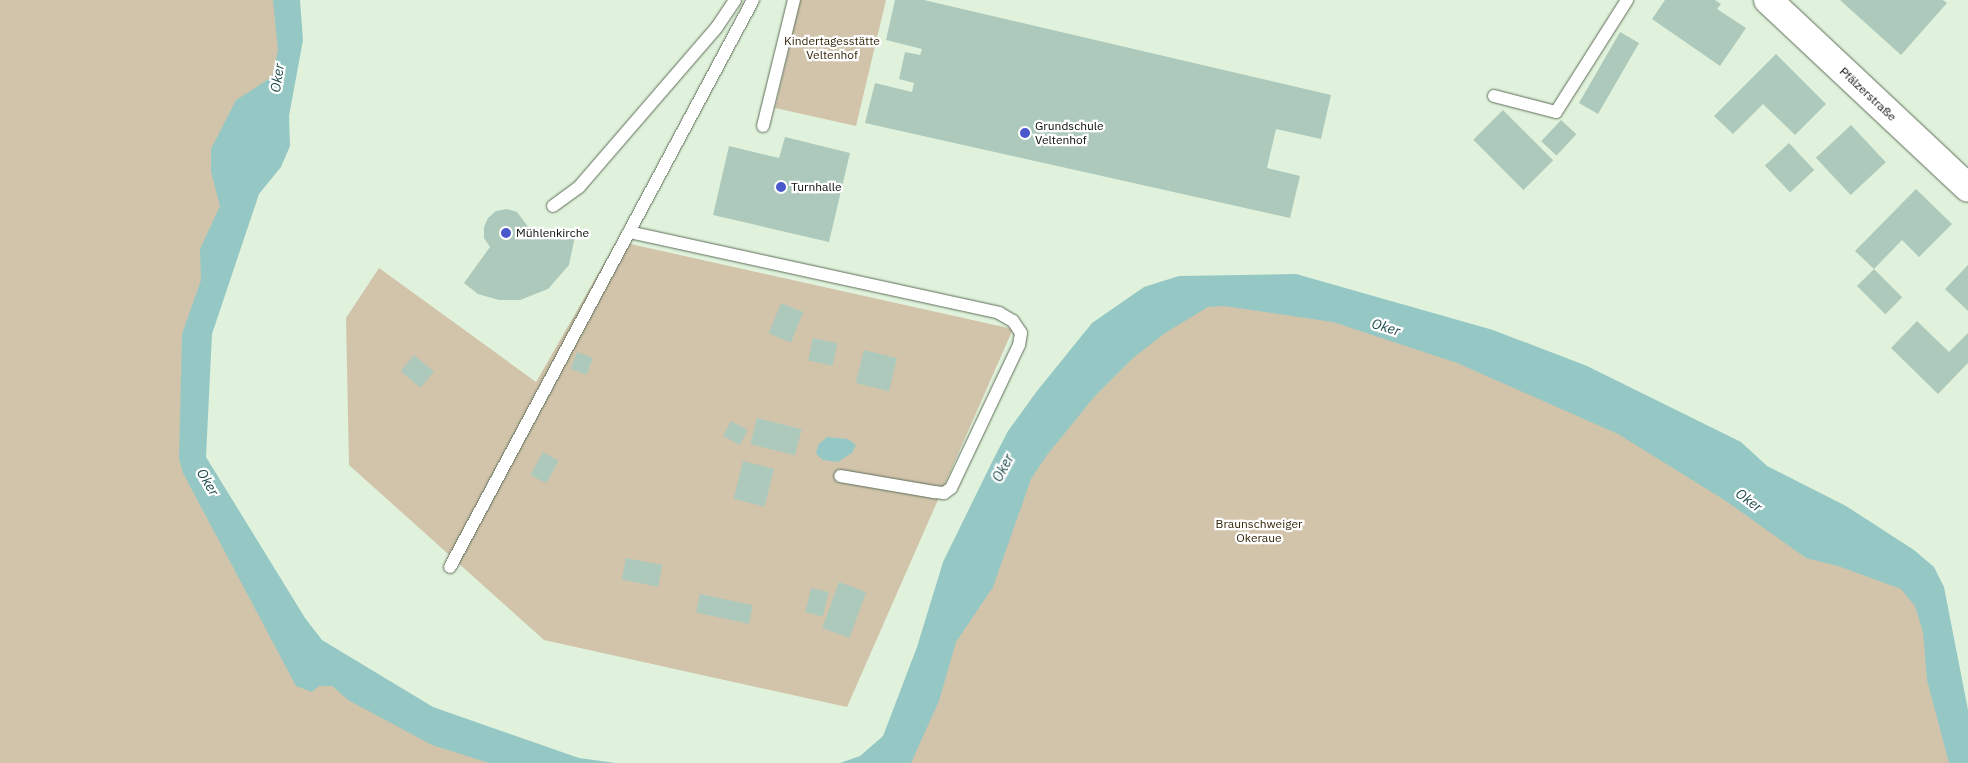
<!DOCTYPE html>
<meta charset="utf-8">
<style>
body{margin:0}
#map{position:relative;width:1968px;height:763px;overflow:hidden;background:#e0f2db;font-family:"IBM Plex Sans",sans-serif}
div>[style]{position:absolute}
.green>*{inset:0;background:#d1c4ab}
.water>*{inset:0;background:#95c8c5}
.building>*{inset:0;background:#adc9bc;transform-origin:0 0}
.roads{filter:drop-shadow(0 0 1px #5e6d59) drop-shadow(0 0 1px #5e6d59)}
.service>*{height:12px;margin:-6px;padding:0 6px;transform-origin:6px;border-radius:6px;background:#fff}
.tertiary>*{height:28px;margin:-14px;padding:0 14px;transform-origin:14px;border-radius:14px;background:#fff}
.dots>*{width:14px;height:14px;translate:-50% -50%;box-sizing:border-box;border:2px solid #fff;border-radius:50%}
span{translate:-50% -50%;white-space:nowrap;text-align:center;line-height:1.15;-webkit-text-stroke:4.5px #fff;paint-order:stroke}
.park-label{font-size:12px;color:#352708}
.street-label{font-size:12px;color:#080d06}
.poi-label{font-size:12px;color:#080d06}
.left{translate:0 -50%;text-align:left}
.water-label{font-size:14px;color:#1c4a48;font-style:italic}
</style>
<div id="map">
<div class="green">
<div style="clip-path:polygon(0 0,298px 0,205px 332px,199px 456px,310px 643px,455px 726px,577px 763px,0 763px)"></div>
<div style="clip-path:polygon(800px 0,886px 0,856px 126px,775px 108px)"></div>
<div style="clip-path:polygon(617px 241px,1013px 329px,847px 707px,544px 640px,349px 465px,346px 318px,379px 268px,536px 382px)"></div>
<div style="clip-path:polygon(1205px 296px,1326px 302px,1537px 370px,1904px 575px,1928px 616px,1960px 763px,871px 763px,888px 755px,1010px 438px)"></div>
</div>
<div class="water">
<div style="clip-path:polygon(273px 0,300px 0,303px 40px,289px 116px,290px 146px,281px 167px,259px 194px,212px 334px,206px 457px,305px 618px,322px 640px,433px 707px,579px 758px,616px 763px,489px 763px,432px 745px,348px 700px,332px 686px,319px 686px,312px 692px,296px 686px,183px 473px,179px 459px,182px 334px,201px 280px,200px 249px,220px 206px,211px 172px,211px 149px,236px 100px,272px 77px,278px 50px)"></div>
<div style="clip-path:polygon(1296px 274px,1493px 330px,1587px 366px,1741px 442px,1767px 466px,1846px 506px,1914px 550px,1934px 567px,1944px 587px,1968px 710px,1968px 763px,1949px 763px,1927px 680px,1923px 632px,1915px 606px,1901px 589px,1838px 566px,1806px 558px,1726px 501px,1618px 434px,1457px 363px,1333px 322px,1224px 306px,1208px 307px,1165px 333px,1133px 358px,1094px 397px,1047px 455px,1031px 479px,993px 587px,956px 642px,939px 701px,911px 763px,840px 763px,860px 756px,883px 736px,917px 647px,943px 562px,993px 460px,1008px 431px,1037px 391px,1092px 323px,1144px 287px,1179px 276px)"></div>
<div style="clip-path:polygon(827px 437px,848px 439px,856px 445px,852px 453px,838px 462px,823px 460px,816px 454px,818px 445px)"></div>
</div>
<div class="building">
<div style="clip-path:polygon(895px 0,924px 0,1331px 95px,1321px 139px,1276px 129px,1267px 168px,1300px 176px,1290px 218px,865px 123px,875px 83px,912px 92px,914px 83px,899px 79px,905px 52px,920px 55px,922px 49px,886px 40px)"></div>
<div style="clip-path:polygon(1665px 0,1715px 0,1721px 4px,1717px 9px,1746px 28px,1720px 66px,1652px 19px)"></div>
<div style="clip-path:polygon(1840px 0,1943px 0,1947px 3px,1901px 55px)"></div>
<div style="left:1620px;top:32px;width:22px;height:82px;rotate:30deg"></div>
<div style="clip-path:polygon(1776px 54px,1826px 104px,1795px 135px,1763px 104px,1733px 134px,1714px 116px)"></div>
<div style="left:1503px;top:110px;width:71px;height:42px;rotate:45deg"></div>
<div style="left:1561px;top:120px;width:21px;height:29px;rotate:43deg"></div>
<div style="left:1851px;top:125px;width:51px;height:48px;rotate:47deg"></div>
<div style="clip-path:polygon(785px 137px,850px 153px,829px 242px,713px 215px,729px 146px,779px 158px)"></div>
<div style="left:1789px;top:143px;width:37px;height:33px;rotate:47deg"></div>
<div style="clip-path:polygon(1916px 189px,1952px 224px,1919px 257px,1902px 240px,1874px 269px,1855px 251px)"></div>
<div style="clip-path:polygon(507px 209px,517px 212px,529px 228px,575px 236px,569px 265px,548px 289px,520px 300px,499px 300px,478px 294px,464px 283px,490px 247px,484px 238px,484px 227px,488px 218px,496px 211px)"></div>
<div style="clip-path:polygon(1968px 265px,1968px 311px,1945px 289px)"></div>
<div style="left:1874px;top:269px;width:40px;height:24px;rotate:45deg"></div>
<div style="left:781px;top:303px;width:24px;height:33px;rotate:22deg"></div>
<div style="clip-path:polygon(1917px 321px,1949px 352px,1968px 333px,1968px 363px,1938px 394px,1891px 348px)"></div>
<div style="left:813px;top:338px;width:25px;height:23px;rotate:12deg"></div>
<div style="left:864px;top:350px;width:34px;height:34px;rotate:14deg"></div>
<div style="left:577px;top:352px;width:17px;height:18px;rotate:21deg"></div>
<div style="left:414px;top:355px;width:26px;height:21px;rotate:40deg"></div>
<div style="left:757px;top:418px;width:46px;height:27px;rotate:14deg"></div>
<div style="left:731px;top:421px;width:19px;height:17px;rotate:28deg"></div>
<div style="left:543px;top:452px;width:18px;height:26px;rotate:29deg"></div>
<div style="left:743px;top:461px;width:32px;height:39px;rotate:14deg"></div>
<div style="left:626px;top:558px;width:37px;height:22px;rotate:11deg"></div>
<div style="left:839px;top:582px;width:29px;height:49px;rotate:20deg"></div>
<div style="left:811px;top:588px;width:18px;height:25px;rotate:13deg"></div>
<div style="left:700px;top:594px;width:54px;height:19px;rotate:12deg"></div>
</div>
<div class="roads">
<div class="service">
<div style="left:1494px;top:96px;width:64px;rotate:14.5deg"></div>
<div style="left:1556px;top:112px;width:133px;rotate:-57.6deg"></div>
<div style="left:763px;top:126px;width:130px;rotate:-76.2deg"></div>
<div style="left:553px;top:206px;width:32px;rotate:-36deg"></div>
<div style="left:579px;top:187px;width:211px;rotate:-49.2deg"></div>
<div style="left:717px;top:27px;width:32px;rotate:-56deg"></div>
<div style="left:629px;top:232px;width:379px;rotate:12.3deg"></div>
<div style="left:999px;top:313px;width:16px;rotate:30deg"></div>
<div style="left:1013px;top:321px;width:14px;rotate:56deg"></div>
<div style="left:1021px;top:333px;width:12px;rotate:99deg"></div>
<div style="left:1019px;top:345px;width:158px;rotate:115.4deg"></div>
<div style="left:951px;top:488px;width:9px;rotate:144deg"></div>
<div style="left:944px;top:493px;width:10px;rotate:-174deg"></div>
<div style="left:934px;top:492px;width:95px;rotate:-170.3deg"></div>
<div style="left:450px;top:567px;width:643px;rotate:-61.88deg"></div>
</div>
<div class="tertiary">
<div style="left:1768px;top:0;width:274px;rotate:43.2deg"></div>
</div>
</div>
<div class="dots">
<div style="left:1025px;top:133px;background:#4a58cd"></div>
<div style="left:781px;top:187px;background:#4a58cd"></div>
<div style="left:506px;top:233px;background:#4a58cd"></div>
</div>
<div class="park-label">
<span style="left:832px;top:48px">Kindertagesstätte<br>Veltenhof</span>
<span style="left:1259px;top:531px">Braunschweiger<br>Okeraue</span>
</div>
<div class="street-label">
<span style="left:1868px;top:94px;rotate:43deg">Pfälzerstraße</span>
</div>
<div class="poi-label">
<span class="left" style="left:1035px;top:133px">Grundschule<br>Veltenhof</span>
<span class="left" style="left:791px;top:187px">Turnhalle</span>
<span class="left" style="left:516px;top:233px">Mühlenkirche</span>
</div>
<div class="water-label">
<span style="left:277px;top:78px;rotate:-81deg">Oker</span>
<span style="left:1386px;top:327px;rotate:17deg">Oker</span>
<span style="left:1003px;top:468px;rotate:-62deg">Oker</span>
<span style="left:208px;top:482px;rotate:59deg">Oker</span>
<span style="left:1749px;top:500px;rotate:36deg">Oker</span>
</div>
</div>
